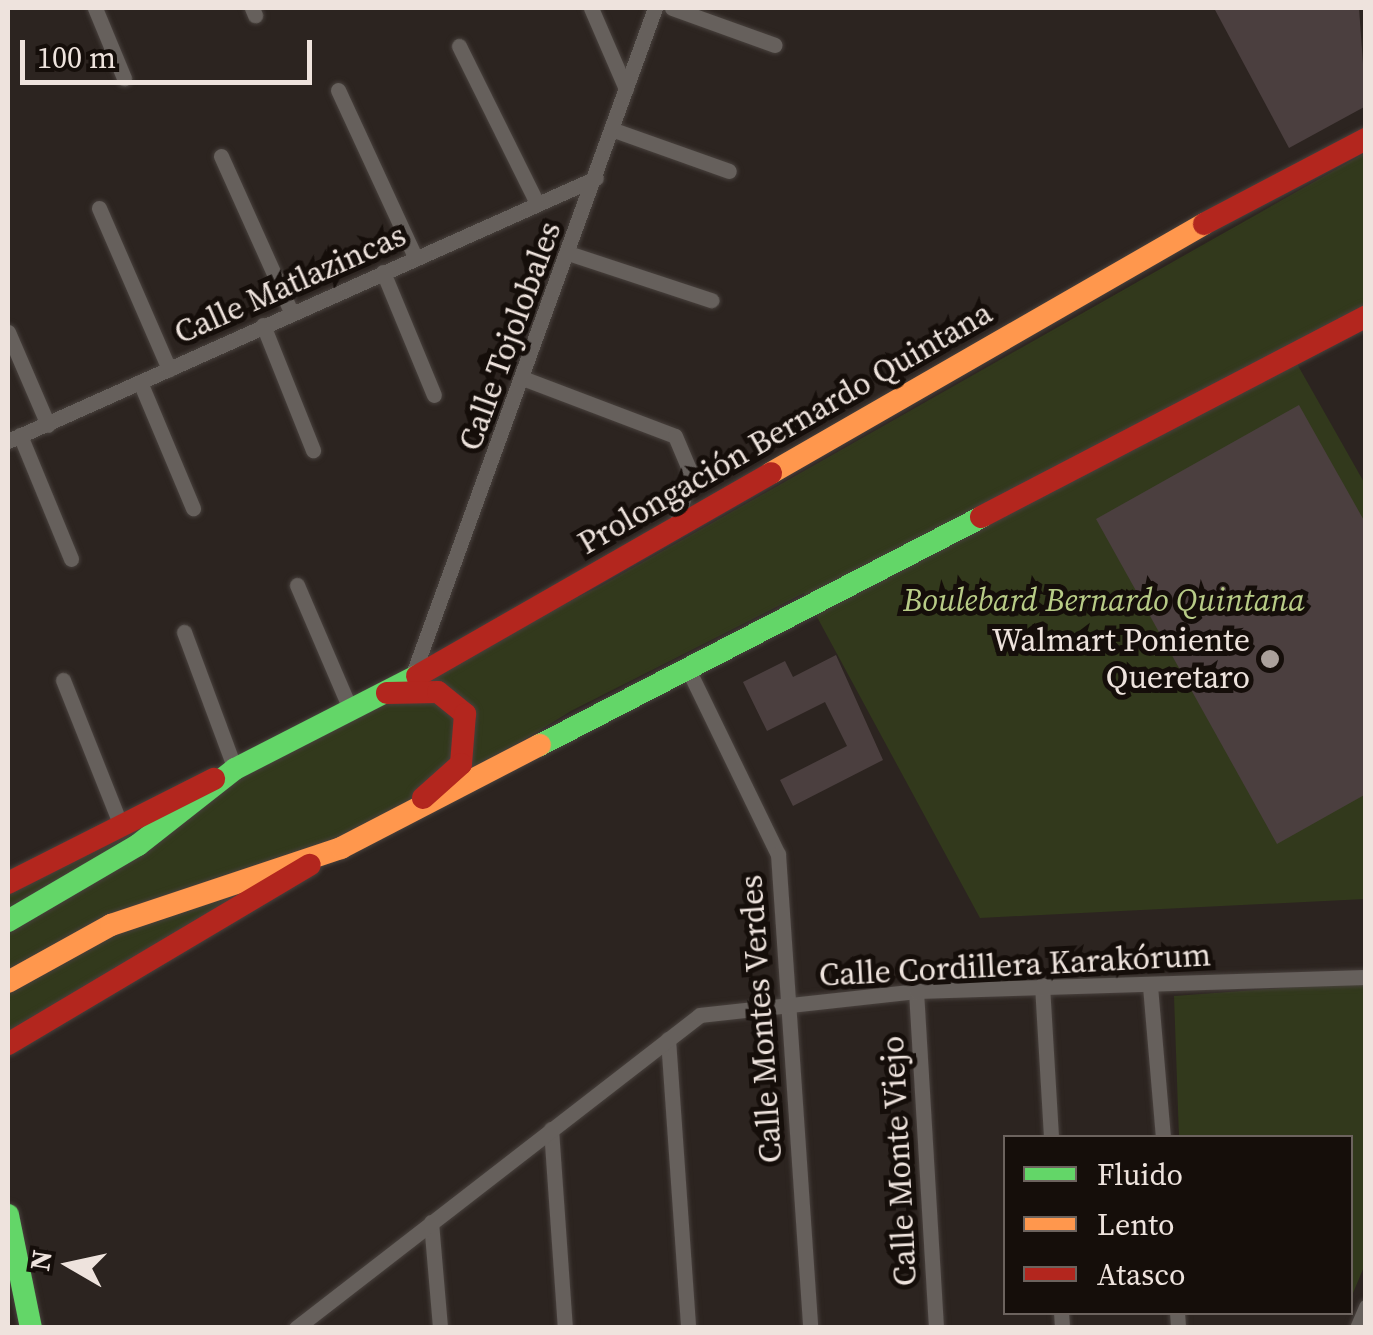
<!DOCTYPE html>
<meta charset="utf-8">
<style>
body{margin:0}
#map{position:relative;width:1373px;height:1335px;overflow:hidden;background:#2c2420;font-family:"Source Serif 4",serif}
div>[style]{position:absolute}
.green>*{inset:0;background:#32391c}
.building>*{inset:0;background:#4b3f3f}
.roads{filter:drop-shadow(0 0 2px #48413d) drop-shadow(0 0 2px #48413d)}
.street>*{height:15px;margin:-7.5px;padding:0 7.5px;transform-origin:7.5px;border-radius:7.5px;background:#66605c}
.fast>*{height:22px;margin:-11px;padding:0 11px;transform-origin:11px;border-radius:11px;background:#63d668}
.slow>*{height:22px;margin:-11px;padding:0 11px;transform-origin:11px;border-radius:11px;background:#ff974d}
.jam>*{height:22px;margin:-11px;padding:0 11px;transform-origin:11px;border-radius:11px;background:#b3261e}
.dots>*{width:28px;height:28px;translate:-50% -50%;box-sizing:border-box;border:5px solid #150e0a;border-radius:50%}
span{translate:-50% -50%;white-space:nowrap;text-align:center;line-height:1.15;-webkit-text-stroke:10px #150e0a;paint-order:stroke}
.street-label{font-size:32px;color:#eee3dd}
.park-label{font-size:32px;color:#b8cc87;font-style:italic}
.poi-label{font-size:32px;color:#eee3dd}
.right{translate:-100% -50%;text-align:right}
.frame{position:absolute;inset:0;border:10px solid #eee3dd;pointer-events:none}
.legend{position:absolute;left:1003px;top:1135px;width:350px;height:180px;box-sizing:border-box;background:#150e0a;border:2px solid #6c635e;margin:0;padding:12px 18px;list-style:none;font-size:30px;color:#eee3dd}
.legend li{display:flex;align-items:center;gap:20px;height:50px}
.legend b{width:50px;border:2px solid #6c635e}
.north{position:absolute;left:20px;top:1215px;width:100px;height:100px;-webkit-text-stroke:8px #150e0a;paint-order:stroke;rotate:279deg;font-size:28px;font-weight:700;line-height:40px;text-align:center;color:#eee3dd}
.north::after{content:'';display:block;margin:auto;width:35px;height:45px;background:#eee3dd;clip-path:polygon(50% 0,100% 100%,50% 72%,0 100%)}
.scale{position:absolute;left:20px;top:40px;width:292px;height:45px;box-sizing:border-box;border:5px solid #eee3dd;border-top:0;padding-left:12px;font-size:30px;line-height:35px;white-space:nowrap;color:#eee3dd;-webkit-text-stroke:8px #150e0a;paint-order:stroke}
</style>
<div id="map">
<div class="green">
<div style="clip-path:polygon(1365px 153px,1365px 307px,1288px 348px,1365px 484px,1365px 899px,980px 918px,804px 593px,571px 711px,8px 1054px,8px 870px,599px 587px)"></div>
<div style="clip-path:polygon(1365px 982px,1366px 1262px,1351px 1298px,1350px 1138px,1179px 1137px,1174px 996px)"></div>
</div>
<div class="building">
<div style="clip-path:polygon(1214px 8px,1359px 8px,1366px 106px,1289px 148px)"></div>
<div style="clip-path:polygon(1299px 405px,1366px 524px,1366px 794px,1277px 844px,1096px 519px)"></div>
<div style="clip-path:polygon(836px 655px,883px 760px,793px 806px,780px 780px,847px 746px,825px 702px,767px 731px,743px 682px,785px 661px,793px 677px)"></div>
</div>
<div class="roads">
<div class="street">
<div style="left:95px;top:8px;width:76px;rotate:67.5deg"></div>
<div style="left:252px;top:8px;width:8px;rotate:67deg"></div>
<div style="left:591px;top:8px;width:88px;rotate:66.6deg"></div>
<div style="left:672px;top:8px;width:109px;rotate:19.8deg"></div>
<div style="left:459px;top:46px;width:175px;rotate:63.6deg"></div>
<div style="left:338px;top:90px;width:184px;rotate:65.2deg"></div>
<div style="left:611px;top:129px;width:125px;rotate:19.6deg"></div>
<div style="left:221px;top:156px;width:171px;rotate:65.8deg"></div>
<div style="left:99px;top:208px;width:176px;rotate:66.5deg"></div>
<div style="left:568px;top:253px;width:151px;rotate:18.2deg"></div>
<div style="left:383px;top:272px;width:133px;rotate:67.5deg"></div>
<div style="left:263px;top:325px;width:135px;rotate:68.2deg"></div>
<div style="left:8px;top:332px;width:101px;rotate:66.7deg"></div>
<div style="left:525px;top:379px;width:160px;rotate:20.8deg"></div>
<div style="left:675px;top:436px;width:38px;rotate:67deg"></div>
<div style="left:690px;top:471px;width:62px;rotate:104deg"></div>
<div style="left:140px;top:382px;width:137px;rotate:67.2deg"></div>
<div style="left:20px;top:435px;width:134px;rotate:67.6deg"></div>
<div style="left:8px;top:441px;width:644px;rotate:-24.1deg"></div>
<div style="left:297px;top:585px;width:137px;rotate:66.8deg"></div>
<div style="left:184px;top:632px;width:146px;rotate:69.6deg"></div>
<div style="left:687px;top:667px;width:208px;rotate:64.1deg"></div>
<div style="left:778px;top:854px;width:475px;rotate:86.1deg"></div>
<div style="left:412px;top:677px;width:712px;rotate:-70.04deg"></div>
<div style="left:63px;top:680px;width:152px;rotate:68.3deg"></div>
<div style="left:1042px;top:985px;width:153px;rotate:86.6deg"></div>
<div style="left:1150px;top:986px;width:153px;rotate:85.1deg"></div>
<div style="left:916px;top:991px;width:338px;rotate:86.6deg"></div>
<div style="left:668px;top:1039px;width:290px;rotate:86deg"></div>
<div style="left:551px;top:1129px;width:199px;rotate:86deg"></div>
<div style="left:431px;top:1222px;width:106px;rotate:85.1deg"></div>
<div style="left:1061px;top:1312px;width:16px;rotate:86deg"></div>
<div style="left:1177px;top:1312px;width:16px;rotate:86deg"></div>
<div style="left:296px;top:1328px;width:511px;rotate:-37.77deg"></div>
<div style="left:700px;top:1015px;width:217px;rotate:-6.3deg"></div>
<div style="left:916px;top:991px;width:450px;rotate:-1.8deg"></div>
<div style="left:1357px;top:1328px;width:23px;rotate:-67deg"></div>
</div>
<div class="fast">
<div style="left:540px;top:745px;width:496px;rotate:-27.3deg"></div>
<div style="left:8px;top:921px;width:151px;rotate:-30.3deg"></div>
<div style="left:138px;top:845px;width:123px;rotate:-38.1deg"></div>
<div style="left:235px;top:769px;width:204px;rotate:-27.1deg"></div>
<div style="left:8px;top:1215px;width:115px;rotate:78.5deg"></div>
</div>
<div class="slow">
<div style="left:771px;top:473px;width:499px;rotate:-29.9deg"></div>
<div style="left:8px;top:982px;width:118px;rotate:-29deg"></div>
<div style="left:111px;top:925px;width:243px;rotate:-18.5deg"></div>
<div style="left:341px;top:848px;width:224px;rotate:-27.4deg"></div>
</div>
<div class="jam">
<div style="left:1204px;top:224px;width:183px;rotate:-27.7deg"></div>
<div style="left:981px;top:517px;width:434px;rotate:-27.5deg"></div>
<div style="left:417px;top:676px;width:408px;rotate:-29.8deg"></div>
<div style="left:387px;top:693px;width:51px;rotate:-1.1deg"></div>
<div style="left:438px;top:692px;width:35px;rotate:39deg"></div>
<div style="left:465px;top:714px;width:50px;rotate:94.6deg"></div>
<div style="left:461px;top:764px;width:51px;rotate:138.2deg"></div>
<div style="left:8px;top:883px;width:231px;rotate:-26.8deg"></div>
<div style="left:8px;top:1044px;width:351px;rotate:-30.7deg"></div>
</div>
</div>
<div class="dots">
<div style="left:1270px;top:659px;background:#aaa09b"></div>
</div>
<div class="street-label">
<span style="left:290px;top:284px;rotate:-24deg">Calle Matlazincas</span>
<span style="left:510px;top:336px;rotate:-70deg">Calle Tojolobales</span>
<span style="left:785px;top:428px;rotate:-30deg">Prolongación Bernardo Quintana</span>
<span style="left:1015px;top:965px;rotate:-3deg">Calle Cordillera Karakórum</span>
<span style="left:761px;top:1019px;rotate:-94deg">Calle Montes Verdes</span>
<span style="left:899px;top:1161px;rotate:-93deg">Calle Monte Viejo</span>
</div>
<div class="park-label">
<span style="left:1104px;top:600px">Boulebard Bernardo Quintana</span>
</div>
<div class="poi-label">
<span class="right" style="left:1250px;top:659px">Walmart Poniente<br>Queretaro</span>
</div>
<div class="frame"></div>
<ul class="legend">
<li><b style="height:12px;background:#63d668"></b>Fluido</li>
<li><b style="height:12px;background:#ff974d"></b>Lento</li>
<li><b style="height:12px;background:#b3261e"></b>Atasco</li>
</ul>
<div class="north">N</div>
<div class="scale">100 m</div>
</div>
